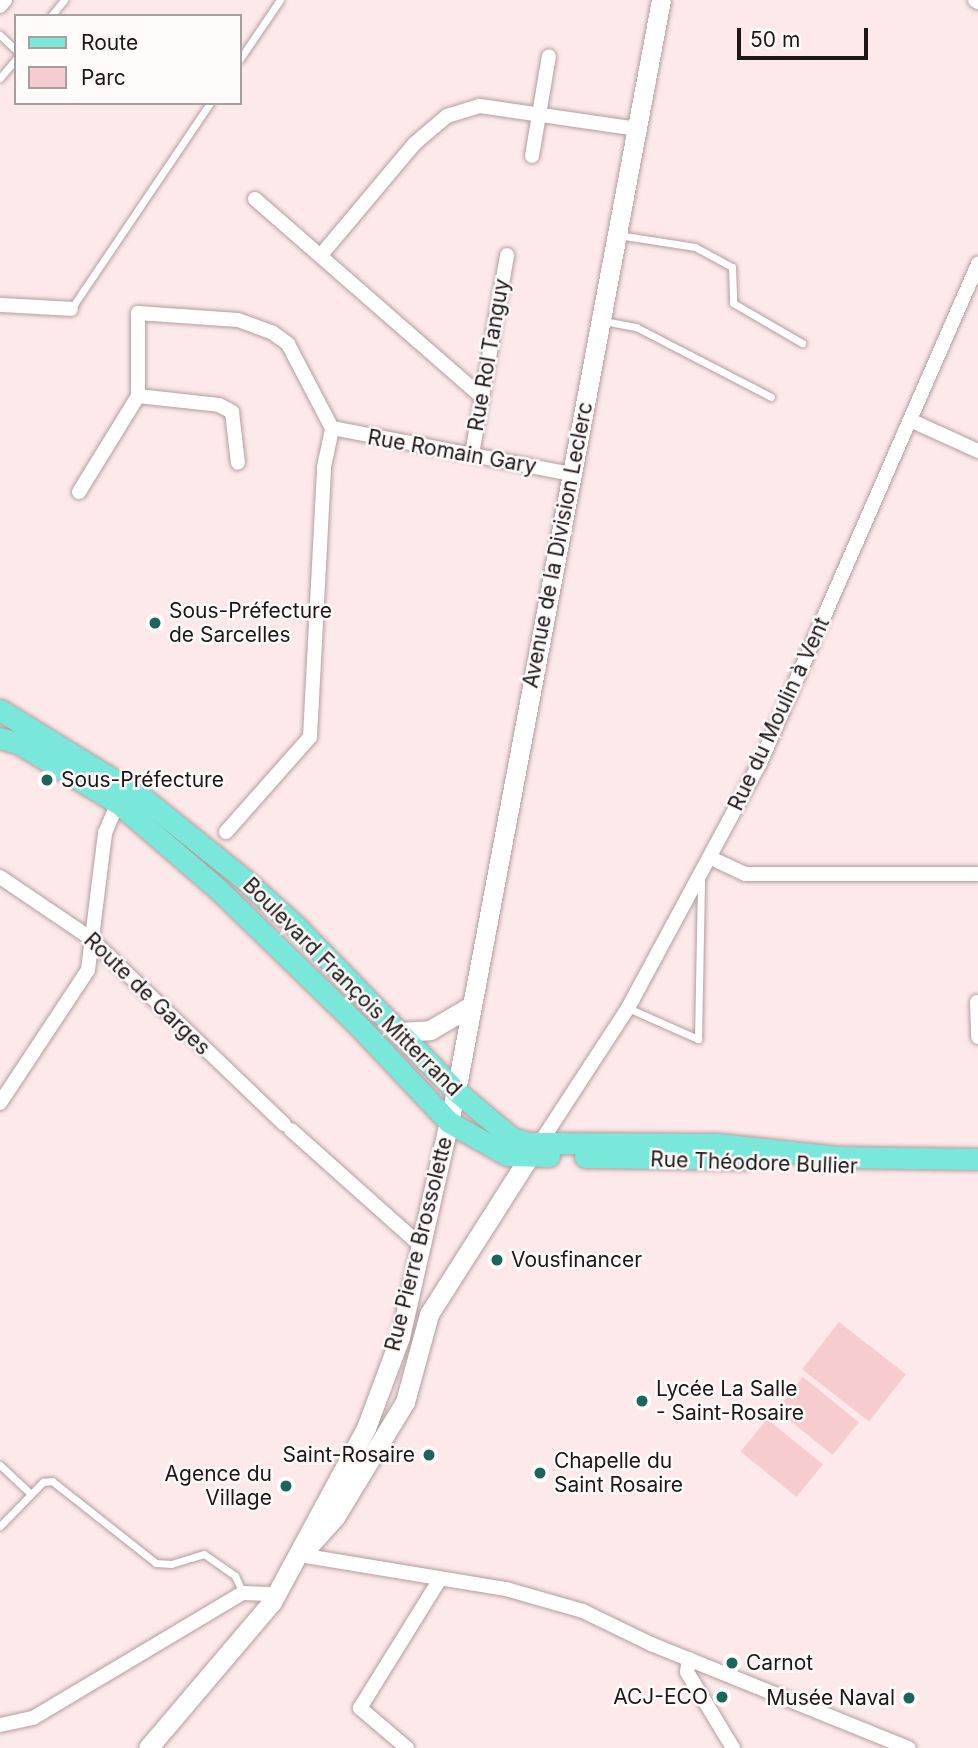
<!DOCTYPE html>
<meta charset="utf-8">
<style>
body{margin:0}
#map{position:relative;width:978px;height:1748px;overflow:hidden;background:#fee9ea;font-family:Inter,sans-serif}
div>[style]{position:absolute}
.green>*{inset:0;background:#f6cccf;transform-origin:0 0}
.roads{filter:drop-shadow(0 0 2px #b29e9f) drop-shadow(0 0 2px #b29e9f)}
.lane>*{height:7px;margin:-3.5px;padding:0 3.5px;transform-origin:3.5px;border-radius:3.5px;background:#fff}
.street>*{height:14px;margin:-7px;padding:0 7px;transform-origin:7px;border-radius:7px;background:#fff}
.secondary>*{height:19px;margin:-9.5px;padding:0 9.5px;transform-origin:9.5px;border-radius:9.5px;background:#fff}
.primary>*{height:21px;margin:-10.5px;padding:0 10.5px;transform-origin:10.5px;border-radius:10.5px;background:#79e7da}
.dots>*{width:19px;height:19px;translate:-50% -50%;box-sizing:border-box;border:4px solid #fffbfb;border-radius:50%}
span{translate:-50% -50%;white-space:nowrap;text-align:center;line-height:1.15;-webkit-text-stroke:5px #fffbfb;paint-order:stroke}
.street-label{font-size:21px;color:#1e1617}
.poi-label{font-size:21px;color:#1e1617}
.left{translate:0 -50%;text-align:left}
.right{translate:-100% -50%;text-align:right}
.legend{position:absolute;left:14px;top:14px;width:228px;height:91px;box-sizing:border-box;background:#fffbfb;border:2px solid #a59fa0;margin:0;padding:9px 12px;list-style:none;font-size:21px;color:#1e1617}
.legend li{display:flex;align-items:center;gap:14px;height:35px}
.legend b{width:35px;border:2px solid #a59fa0}
.scale{position:absolute;left:737px;top:28px;width:131px;height:32px;box-sizing:border-box;border:4px solid #1e1617;border-top:0;padding-left:9px;font-size:21px;line-height:24px;white-space:nowrap;color:#1e1617;-webkit-text-stroke:5px #fffbfb;paint-order:stroke}
</style>
<div id="map">
<div class="green">
<div style="left:839px;top:1322px;width:85px;height:60px;rotate:38deg"></div>
<div style="left:803px;top:1377px;width:72px;height:42px;rotate:39deg"></div>
<div style="left:767px;top:1419px;width:72px;height:42px;rotate:39deg"></div>
</div>
<div class="roads">
<div class="lane">
<div style="left:51px;top:16px;width:21px;rotate:-51deg"></div>
<div style="left:0;top:35px;width:22px;rotate:43deg"></div>
<div style="left:240px;top:59px;width:71px;rotate:-55.9deg"></div>
<div style="left:0;top:78px;width:25px;rotate:-50deg"></div>
<div style="left:618px;top:235px;width:78px;rotate:8.9deg"></div>
<div style="left:695px;top:247px;width:42px;rotate:28.4deg"></div>
<div style="left:732px;top:267px;width:36px;rotate:88deg"></div>
<div style="left:733px;top:303px;width:80px;rotate:30.1deg"></div>
<div style="left:71px;top:309px;width:249px;rotate:-56deg"></div>
<div style="left:604px;top:321px;width:33px;rotate:11deg"></div>
<div style="left:636px;top:327px;width:152px;rotate:27.4deg"></div>
<div style="left:628px;top:1008px;width:77px;rotate:23.9deg"></div>
<div style="left:698px;top:1039px;width:158px;rotate:-88.9deg"></div>
<div style="left:0;top:1465px;width:42px;rotate:43.1deg"></div>
<div style="left:0;top:1526px;width:62px;rotate:-45.7deg"></div>
<div style="left:43px;top:1482px;width:9px;rotate:-6deg"></div>
<div style="left:52px;top:1481px;width:132px;rotate:38.3deg"></div>
<div style="left:156px;top:1563px;width:15px;rotate:4deg"></div>
<div style="left:171px;top:1564px;width:34px;rotate:-17deg"></div>
<div style="left:204px;top:1554px;width:38px;rotate:35deg"></div>
<div style="left:235px;top:1576px;width:19px;rotate:65deg"></div>
</div>
<div class="street">
<div style="left:975px;top:0;width:4px;rotate:34deg"></div>
<div style="left:0;top:6px;width:8px;rotate:-50deg"></div>
<div style="left:532px;top:156px;width:101px;rotate:-80.4deg"></div>
<div style="left:255px;top:199px;width:300px;rotate:41.1deg"></div>
<div style="left:321px;top:255px;width:145px;rotate:-50deg"></div>
<div style="left:414px;top:144px;width:43px;rotate:-40.3deg"></div>
<div style="left:447px;top:116px;width:34px;rotate:-17deg"></div>
<div style="left:480px;top:106px;width:159px;rotate:8.3deg"></div>
<div style="left:0;top:305px;width:71px;rotate:3.2deg"></div>
<div style="left:138px;top:396px;width:81px;rotate:6.3deg"></div>
<div style="left:219px;top:405px;width:15px;rotate:28deg"></div>
<div style="left:232px;top:412px;width:51px;rotate:83.3deg"></div>
<div style="left:910px;top:420px;width:75px;rotate:24.5deg"></div>
<div style="left:332px;top:428px;width:244px;rotate:10.9deg"></div>
<div style="left:472px;top:454px;width:202px;rotate:-80deg"></div>
<div style="left:79px;top:492px;width:113px;rotate:-58.4deg"></div>
<div style="left:138px;top:396px;width:83px;rotate:-90deg"></div>
<div style="left:138px;top:313px;width:100px;rotate:4deg"></div>
<div style="left:238px;top:320px;width:37px;rotate:20deg"></div>
<div style="left:273px;top:333px;width:19px;rotate:36deg"></div>
<div style="left:288px;top:344px;width:95px;rotate:62.4deg"></div>
<div style="left:226px;top:832px;width:127px;rotate:-48.5deg"></div>
<div style="left:310px;top:737px;width:270px;rotate:-87deg"></div>
<div style="left:324px;top:467px;width:40px;rotate:-78deg"></div>
<div style="left:711px;top:858px;width:38px;rotate:25deg"></div>
<div style="left:746px;top:874px;width:232px"></div>
<div style="left:0;top:877px;width:109px;rotate:34.1deg"></div>
<div style="left:90px;top:938px;width:269px;rotate:43.8deg"></div>
<div style="left:977px;top:1002px;width:35px;rotate:88deg"></div>
<div style="left:0;top:1103px;width:159px;rotate:-56.5deg"></div>
<div style="left:88px;top:970px;width:138px;rotate:-82.9deg"></div>
<div style="left:105px;top:833px;width:33px;rotate:-67deg"></div>
<div style="left:291px;top:1130px;width:174px;rotate:41.7deg"></div>
<div style="left:540px;top:1143px;width:161px;rotate:-56.9deg"></div>
<div style="left:628px;top:1008px;width:278px;rotate:-61.7deg"></div>
<div style="left:760px;top:763px;width:545px;rotate:-66.4deg"></div>
<div style="left:300px;top:1555px;width:209px;rotate:9.4deg"></div>
<div style="left:506px;top:1589px;width:80px;rotate:15.9deg"></div>
<div style="left:583px;top:1611px;width:76px;rotate:25.9deg"></div>
<div style="left:651px;top:1644px;width:278px;rotate:22deg"></div>
<div style="left:689px;top:1659px;width:13px;rotate:99deg"></div>
<div style="left:687px;top:1672px;width:89px;rotate:58.8deg"></div>
<div style="left:0;top:1725px;width:34px;rotate:-12deg"></div>
<div style="left:33px;top:1718px;width:244px;rotate:-30.8deg"></div>
<div style="left:243px;top:1593px;width:34px;rotate:2deg"></div>
<div style="left:407px;top:1748px;width:62px;rotate:-139.6deg"></div>
<div style="left:360px;top:1708px;width:152px;rotate:-58.2deg"></div>
</div>
<div class="secondary">
<div style="left:397px;top:1032px;width:33px;rotate:-3deg"></div>
<div style="left:430px;top:1030px;width:48px;rotate:-30.3deg"></div>
<div style="left:306px;top:1549px;width:43px;rotate:-47.8deg"></div>
<div style="left:335px;top:1517px;width:135px;rotate:-58.7deg"></div>
<div style="left:405px;top:1402px;width:91px;rotate:-74.7deg"></div>
<div style="left:429px;top:1314px;width:186px;rotate:-57.5deg"></div>
<div style="left:529px;top:1157px;width:14px;rotate:-82deg"></div>
<div style="left:148px;top:1748px;width:192px;rotate:-49.7deg"></div>
<div style="left:272px;top:1602px;width:198px;rotate:-61.6deg"></div>
<div style="left:366px;top:1428px;width:97px;rotate:-69.5deg"></div>
<div style="left:400px;top:1337px;width:252px;rotate:-77.2deg"></div>
<div style="left:456px;top:1091px;width:1110px;rotate:-79.36deg"></div>
</div>
<div class="primary">
<div style="left:0;top:710px;width:168px;rotate:31.6deg"></div>
<div style="left:143px;top:798px;width:131px;rotate:38.8deg"></div>
<div style="left:245px;top:880px;width:72px;rotate:42.2deg"></div>
<div style="left:298px;top:928px;width:227px;rotate:45.9deg"></div>
<div style="left:456px;top:1091px;width:75px;rotate:40.1deg"></div>
<div style="left:513px;top:1139px;width:18px;rotate:13deg"></div>
<div style="left:531px;top:1143px;width:186px;rotate:0.3deg"></div>
<div style="left:717px;top:1144px;width:122px;rotate:6.1deg"></div>
<div style="left:838px;top:1157px;width:140px;rotate:0.8deg"></div>
<div style="left:0;top:738px;width:19px;rotate:16deg"></div>
<div style="left:18px;top:743px;width:117px;rotate:31deg"></div>
<div style="left:118px;top:803px;width:132px;rotate:40.7deg"></div>
<div style="left:218px;top:889px;width:192px;rotate:44.2deg"></div>
<div style="left:356px;top:1023px;width:136px;rotate:46.8deg"></div>
<div style="left:449px;top:1122px;width:67px;rotate:29.6deg"></div>
<div style="left:507px;top:1155px;width:42px;rotate:1.4deg"></div>
<div style="left:585px;top:1157px;width:160px;rotate:0.7deg"></div>
</div>
</div>
<div class="dots">
<div style="left:155px;top:623px;background:#1b655b"></div>
<div style="left:47px;top:780px;background:#1b655b"></div>
<div style="left:497px;top:1260px;background:#1b655b"></div>
<div style="left:642px;top:1401px;background:#1b655b"></div>
<div style="left:429px;top:1455px;background:#1b655b"></div>
<div style="left:540px;top:1473px;background:#1b655b"></div>
<div style="left:286px;top:1486px;background:#1b655b"></div>
<div style="left:732px;top:1663px;background:#1b655b"></div>
<div style="left:722px;top:1697px;background:#1b655b"></div>
<div style="left:909px;top:1698px;background:#1b655b"></div>
</div>
<div class="street-label">
<span style="left:489px;top:355px;rotate:-80deg">Rue Rol Tanguy</span>
<span style="left:452px;top:452px;rotate:10deg">Rue Romain Gary</span>
<span style="left:558px;top:545px;rotate:-79deg">Avenue de la Division Leclerc</span>
<span style="left:779px;top:714px;rotate:-65deg">Rue du Moulin à Vent</span>
<span style="left:352px;top:987px;rotate:45deg">Boulevard François Mitterrand</span>
<span style="left:147px;top:994px;rotate:44deg">Route de Garges</span>
<span style="left:754px;top:1163px;rotate:2deg">Rue Théodore Bullier</span>
<span style="left:419px;top:1244px;rotate:-76deg">Rue Pierre Brossolette</span>
</div>
<div class="poi-label">
<span class="left" style="left:169px;top:623px">Sous-Préfecture<br>de Sarcelles</span>
<span class="left" style="left:61px;top:780px">Sous-Préfecture</span>
<span class="left" style="left:511px;top:1260px">Vousfinancer</span>
<span class="left" style="left:656px;top:1401px">Lycée La Salle<br>- Saint-Rosaire</span>
<span class="right" style="left:415px;top:1455px">Saint-Rosaire</span>
<span class="left" style="left:554px;top:1473px">Chapelle du<br>Saint Rosaire</span>
<span class="right" style="left:272px;top:1486px">Agence du<br>Village</span>
<span class="left" style="left:746px;top:1663px">Carnot</span>
<span class="right" style="left:708px;top:1697px">ACJ-ECO</span>
<span class="right" style="left:895px;top:1698px">Musée Naval</span>
</div>
<ul class="legend">
<li><b style="height:9px;background:#79e7da"></b>Route</li>
<li><b style="height:19px;background:#f6cccf"></b>Parc</li>
</ul>
<div class="scale">50 m</div>
</div>
